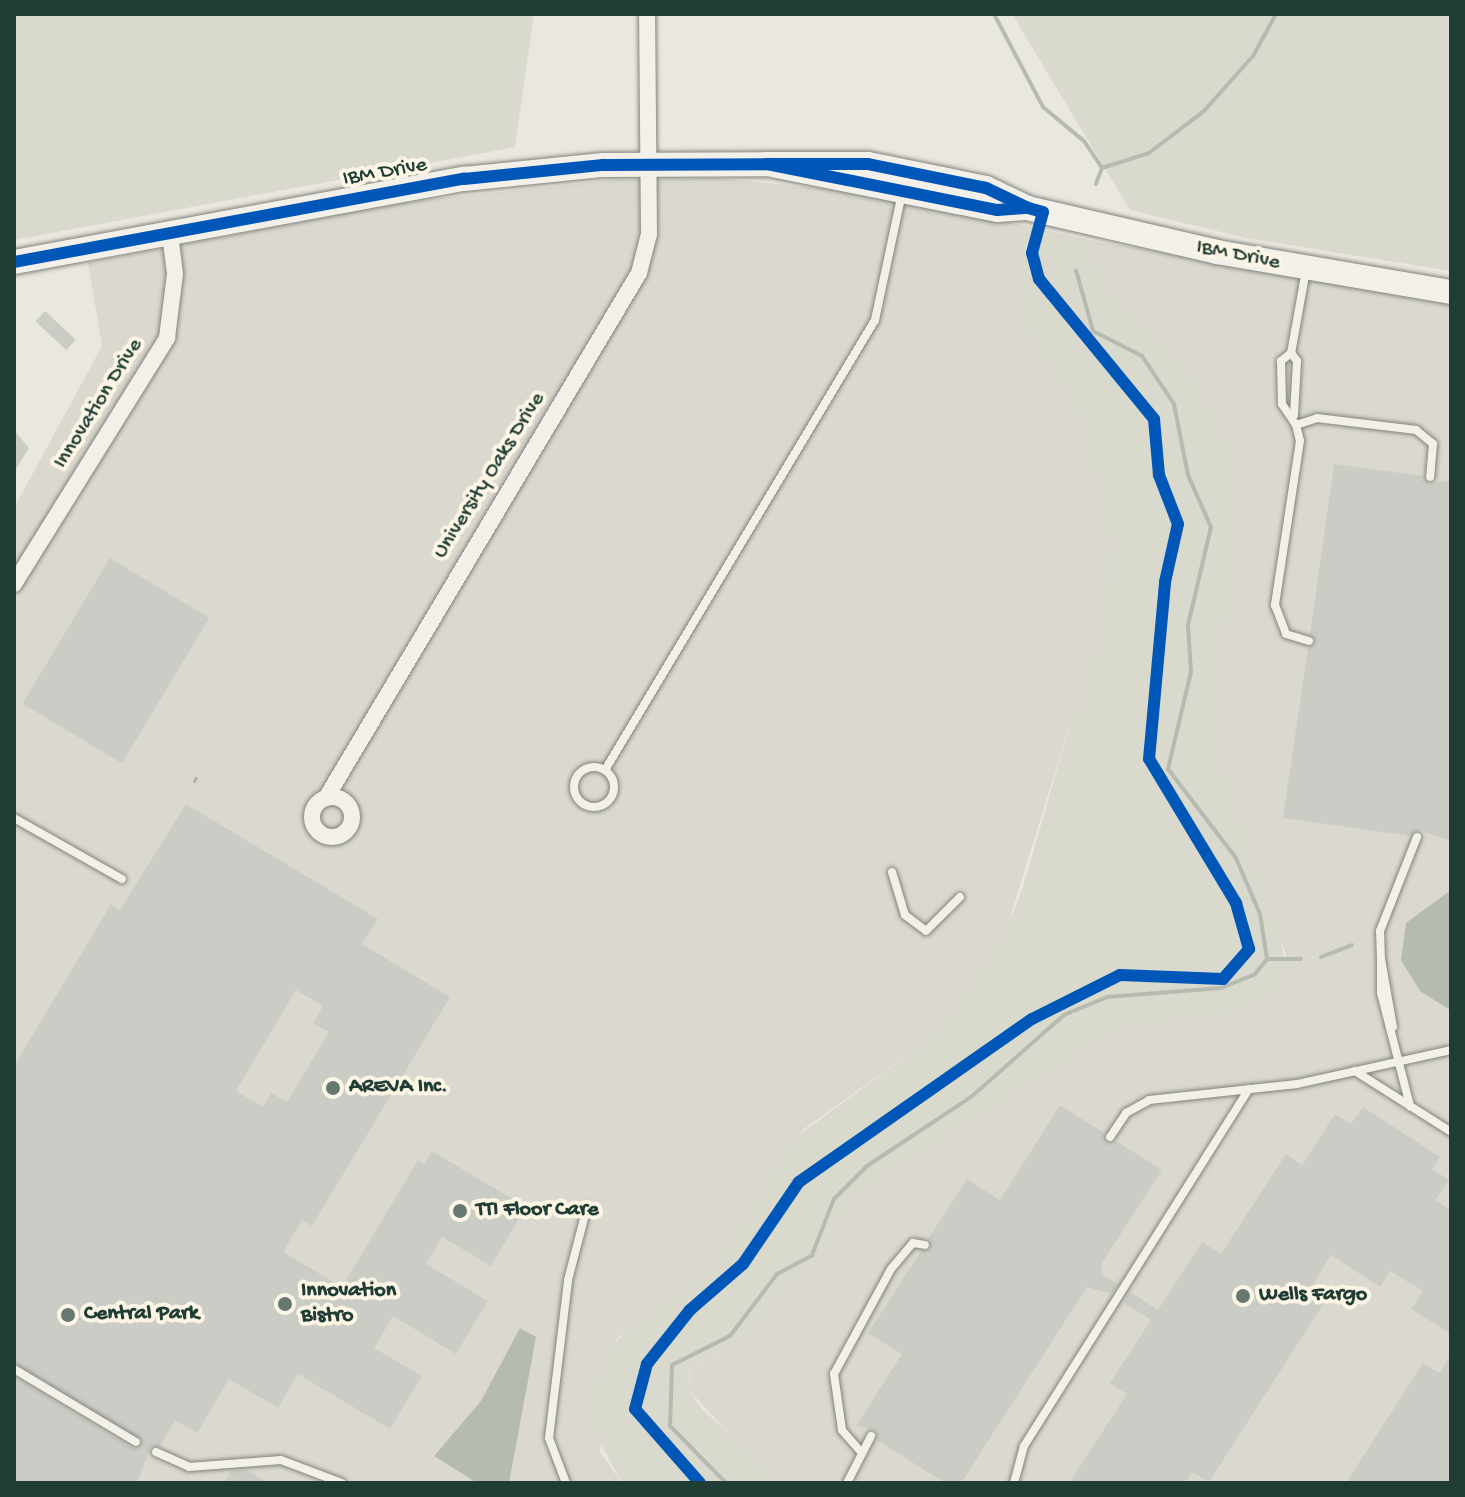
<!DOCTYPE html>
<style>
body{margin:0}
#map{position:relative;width:1465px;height:1497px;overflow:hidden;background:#eae7df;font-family:"Gochi Hand",sans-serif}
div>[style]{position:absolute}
.built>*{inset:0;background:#dbd9cf}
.green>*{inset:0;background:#dad9cd}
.water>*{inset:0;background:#b6bbaf}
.stream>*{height:4px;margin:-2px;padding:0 2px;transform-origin:2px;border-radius:2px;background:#b6bbaf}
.building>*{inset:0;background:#ccccc6;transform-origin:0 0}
.path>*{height:3px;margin-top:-1.5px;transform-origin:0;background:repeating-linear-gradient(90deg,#aeb1ab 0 6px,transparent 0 12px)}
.roads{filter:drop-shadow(0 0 2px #80847f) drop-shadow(0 0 2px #80847f)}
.lane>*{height:8px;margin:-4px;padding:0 4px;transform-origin:4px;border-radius:4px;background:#f3f0ea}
.lane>.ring{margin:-4px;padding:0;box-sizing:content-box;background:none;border:8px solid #f3f0ea;border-radius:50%}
.street>*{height:16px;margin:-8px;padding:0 8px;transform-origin:8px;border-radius:8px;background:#f3f0ea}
.street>.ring{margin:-8px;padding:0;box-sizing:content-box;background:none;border:16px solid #f3f0ea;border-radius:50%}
.secondary>*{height:24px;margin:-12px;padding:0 12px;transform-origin:12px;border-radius:12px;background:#f3f0ea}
.cycleway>*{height:12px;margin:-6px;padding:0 6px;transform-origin:6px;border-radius:6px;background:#0057b8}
.dots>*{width:22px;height:22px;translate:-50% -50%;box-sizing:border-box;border:4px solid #fcf5e5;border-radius:50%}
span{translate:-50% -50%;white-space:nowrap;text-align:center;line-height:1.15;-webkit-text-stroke:8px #fcf5e5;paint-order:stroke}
.street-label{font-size:22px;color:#1f3d34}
.poi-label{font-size:22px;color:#1f3d34;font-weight:700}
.left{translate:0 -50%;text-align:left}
.frame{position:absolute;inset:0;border:16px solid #1f3d34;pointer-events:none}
</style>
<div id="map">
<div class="built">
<div style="clip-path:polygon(717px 178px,866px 193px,1027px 226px,1011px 307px,1075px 415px,1107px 540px,1103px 610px,1089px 662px,1007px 928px,925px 1042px,804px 1129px,710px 1268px,616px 1339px,600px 1452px,622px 1483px,14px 1483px,14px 508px,102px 346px,88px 263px,397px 203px,612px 180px)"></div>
<div style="clip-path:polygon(1093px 241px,1451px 298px,1451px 1483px,773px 1483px,690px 1391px,690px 1370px,756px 1331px,784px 1289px,826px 1248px,860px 1193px,1121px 1030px,1247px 1012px,1286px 955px,1225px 763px,1221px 699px,1244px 491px,1237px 456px,1195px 374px,1108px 289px)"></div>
</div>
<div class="green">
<div style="clip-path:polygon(14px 14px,534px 14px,515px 147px,14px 240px)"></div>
<div style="clip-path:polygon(1012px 14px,1451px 14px,1451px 271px,1246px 238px,1130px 210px)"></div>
<div style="clip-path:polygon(1027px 226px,1093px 241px,1108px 289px,1195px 374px,1237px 456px,1244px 491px,1221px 699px,1225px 763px,1278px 923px,1287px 973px,1279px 991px,1247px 1012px,1121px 1030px,860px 1193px,826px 1248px,784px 1289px,756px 1331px,689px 1370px,690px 1391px,701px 1408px,765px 1467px,773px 1483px,622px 1483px,592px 1428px,593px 1378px,601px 1358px,631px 1326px,710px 1268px,788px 1143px,925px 1042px,1007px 928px,1023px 887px,1103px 610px,1107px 540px,1075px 415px,1011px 307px)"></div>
</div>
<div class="water">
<div style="clip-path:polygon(1451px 890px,1451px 1010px,1450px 1010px,1420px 991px,1401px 960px,1406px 923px)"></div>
<div style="clip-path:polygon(520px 1328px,536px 1337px,509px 1483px,477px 1483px,434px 1456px,481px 1401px)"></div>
</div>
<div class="stream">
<div style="left:994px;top:14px;width:105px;rotate:62.2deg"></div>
<div style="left:1043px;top:107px;width:53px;rotate:39.7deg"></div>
<div style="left:1084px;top:141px;width:32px;rotate:56deg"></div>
<div style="left:1102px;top:168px;width:17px;rotate:111deg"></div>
<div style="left:1102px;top:168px;width:49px;rotate:-17.7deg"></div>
<div style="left:1149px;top:153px;width:69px;rotate:-37.4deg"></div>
<div style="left:1204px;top:111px;width:74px;rotate:-48.3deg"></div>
<div style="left:1253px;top:56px;width:48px;rotate:-61.3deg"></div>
<div style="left:1321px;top:957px;width:33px;rotate:-21deg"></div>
<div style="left:1267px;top:959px;width:34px"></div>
<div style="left:726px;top:1483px;width:80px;rotate:-134.5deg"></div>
<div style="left:670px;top:1426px;width:61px;rotate:-88.1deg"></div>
<div style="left:672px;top:1365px;width:65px;rotate:-26.6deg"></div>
<div style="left:730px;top:1336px;width:78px;rotate:-52.8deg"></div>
<div style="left:777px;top:1274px;width:40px;rotate:-28deg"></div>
<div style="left:812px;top:1255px;width:60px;rotate:-68.6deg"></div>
<div style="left:834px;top:1199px;width:47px;rotate:-45deg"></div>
<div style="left:867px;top:1166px;width:125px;rotate:-33.6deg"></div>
<div style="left:971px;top:1097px;width:124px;rotate:-41.4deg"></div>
<div style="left:1064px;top:1015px;width:47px;rotate:-22.7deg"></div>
<div style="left:1107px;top:997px;width:114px;rotate:-4.5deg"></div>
<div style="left:1221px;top:988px;width:37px;rotate:-22deg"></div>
<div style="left:1255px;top:974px;width:19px;rotate:-51deg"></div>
<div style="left:1267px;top:959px;width:46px;rotate:-98.8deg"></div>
<div style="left:1260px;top:914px;width:61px;rotate:-113.2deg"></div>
<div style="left:1236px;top:858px;width:112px;rotate:-127.4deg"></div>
<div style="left:1168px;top:769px;width:100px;rotate:-76.7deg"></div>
<div style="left:1191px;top:672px;width:47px;rotate:-93.7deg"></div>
<div style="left:1188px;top:625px;width:101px;rotate:-76.8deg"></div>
<div style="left:1211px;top:527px;width:57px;rotate:-113.9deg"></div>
<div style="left:1188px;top:475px;width:72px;rotate:-101.2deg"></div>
<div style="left:1174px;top:404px;width:58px;rotate:-123.7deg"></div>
<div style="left:1142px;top:356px;width:55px;rotate:-153deg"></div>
<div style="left:1093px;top:331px;width:63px;rotate:-105.6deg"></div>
</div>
<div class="building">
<div style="left:45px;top:311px;width:42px;height:14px;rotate:43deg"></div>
<div style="clip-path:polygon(14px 430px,29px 448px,14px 472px)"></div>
<div style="clip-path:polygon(1334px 464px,1423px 476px,1429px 484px,1451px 480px,1451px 841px,1419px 830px,1410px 836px,1283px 818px,1308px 648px,1316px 642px,1310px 634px)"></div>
<div style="left:110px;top:558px;width:116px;height:170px;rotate:31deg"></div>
<div style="clip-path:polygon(evenodd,186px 804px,378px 919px,362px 944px,450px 997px,312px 1226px,302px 1220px,283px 1252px,342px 1287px,418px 1160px,424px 1164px,432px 1151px,526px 1207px,491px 1266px,442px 1237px,426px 1264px,488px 1301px,456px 1354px,393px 1316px,374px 1348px,422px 1376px,390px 1429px,298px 1374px,278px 1408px,229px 1379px,197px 1433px,175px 1420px,160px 1446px,151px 1447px,137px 1483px,14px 1483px,14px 1377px,132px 1448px,143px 1443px,14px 1362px,14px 1066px,111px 904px,120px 910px,186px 804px,296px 990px,323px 1006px,313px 1023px,329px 1032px,287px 1102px,271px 1093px,263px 1107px,236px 1091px,296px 990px)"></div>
<div style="clip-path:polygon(1060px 1105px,1104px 1133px,1107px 1143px,1116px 1141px,1162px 1170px,1102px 1263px,1101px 1274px,1118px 1284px,1111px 1294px,1087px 1287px,961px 1483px,945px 1483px,877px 1440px,875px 1430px,856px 1426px,902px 1354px,868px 1333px,921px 1251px,931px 1249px,928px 1239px,967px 1179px,1000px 1200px)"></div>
<div style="clip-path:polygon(1363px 1107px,1440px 1157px,1432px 1169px,1449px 1180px,1435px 1200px,1451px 1210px,1451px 1334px,1411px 1309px,1423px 1291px,1390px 1271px,1380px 1287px,1331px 1255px,1310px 1289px,1326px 1300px,1209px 1482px,1192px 1472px,1185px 1483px,1069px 1483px,1127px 1394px,1110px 1383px,1151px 1320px,1123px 1302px,1130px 1292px,1158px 1310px,1202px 1242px,1221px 1254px,1286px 1154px,1302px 1165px,1335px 1114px,1351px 1124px)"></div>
<div style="clip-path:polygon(1451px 1355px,1451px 1483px,1346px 1483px,1423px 1363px,1439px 1373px)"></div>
<div style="clip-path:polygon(246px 1470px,269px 1483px,224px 1483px,231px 1471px)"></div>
</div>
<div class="path">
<div style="left:194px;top:782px;width:7px;rotate:-63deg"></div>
</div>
<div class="roads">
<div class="lane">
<div style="left:1306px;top:270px;width:84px;rotate:100.2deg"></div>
<div style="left:1291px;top:353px;width:13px;rotate:141deg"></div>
<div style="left:1281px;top:361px;width:43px;rotate:88.7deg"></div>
<div style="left:1282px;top:404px;width:25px;rotate:56deg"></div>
<div style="left:1296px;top:425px;width:22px;rotate:-18deg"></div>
<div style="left:1317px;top:418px;width:100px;rotate:6.9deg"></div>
<div style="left:1416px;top:430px;width:22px;rotate:39deg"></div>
<div style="left:1433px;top:444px;width:33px;rotate:95deg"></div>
<div style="left:1291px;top:353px;width:10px;rotate:53deg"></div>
<div style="left:1297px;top:361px;width:54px;rotate:93.2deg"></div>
<div style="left:1296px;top:425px;width:16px;rotate:76deg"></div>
<div style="left:1300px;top:441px;width:166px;rotate:98.7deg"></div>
<div style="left:1275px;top:605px;width:31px;rotate:69deg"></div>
<div style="left:1286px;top:634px;width:24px;rotate:17deg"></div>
<div class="ring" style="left:574px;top:767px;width:32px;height:32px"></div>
<div style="left:605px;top:770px;width:525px;rotate:-59.04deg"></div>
<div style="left:875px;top:320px;width:130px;rotate:-78deg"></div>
<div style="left:14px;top:818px;width:124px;rotate:29.5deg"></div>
<div style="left:892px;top:872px;width:45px;rotate:73.2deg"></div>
<div style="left:905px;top:915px;width:26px;rotate:37deg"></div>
<div style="left:926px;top:931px;width:48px;rotate:-45deg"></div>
<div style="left:1381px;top:959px;width:28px;rotate:-92deg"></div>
<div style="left:1380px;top:931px;width:101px;rotate:-68.5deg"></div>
<div style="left:1393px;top:1027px;width:69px;rotate:-100deg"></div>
<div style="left:1381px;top:959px;width:34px;rotate:90deg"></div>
<div style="left:1381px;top:993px;width:117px;rotate:75.6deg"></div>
<div style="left:1355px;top:1071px;width:114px;rotate:32.4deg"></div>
<div style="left:1110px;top:1137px;width:29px;rotate:-56deg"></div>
<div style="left:1126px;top:1113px;width:26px;rotate:-29deg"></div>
<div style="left:1149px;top:1100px;width:149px;rotate:-6.2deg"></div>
<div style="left:1297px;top:1084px;width:158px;rotate:-12.4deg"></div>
<div style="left:14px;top:1369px;width:142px;rotate:30.9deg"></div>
<div style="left:156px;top:1452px;width:36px;rotate:24deg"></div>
<div style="left:189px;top:1467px;width:92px;rotate:-4.4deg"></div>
<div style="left:281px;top:1460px;width:65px;rotate:20.7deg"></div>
<div style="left:861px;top:1452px;width:29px;rotate:-131deg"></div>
<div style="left:842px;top:1430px;width:57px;rotate:-98.1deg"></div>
<div style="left:834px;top:1374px;width:119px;rotate:-61.5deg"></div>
<div style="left:891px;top:1269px;width:34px;rotate:-50deg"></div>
<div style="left:913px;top:1243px;width:12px;rotate:9deg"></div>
<div style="left:566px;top:1483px;width:48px;rotate:-110.7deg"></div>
<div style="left:549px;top:1438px;width:159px;rotate:-83.1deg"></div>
<div style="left:568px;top:1280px;width:75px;rotate:-75.4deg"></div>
<div style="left:847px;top:1483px;width:53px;rotate:-62.9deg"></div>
<div style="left:1014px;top:1483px;width:38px;rotate:-75deg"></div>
<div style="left:1024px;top:1446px;width:422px;rotate:-57.8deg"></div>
</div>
<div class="street">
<div style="left:14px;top:584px;width:290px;rotate:-58.1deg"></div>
<div style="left:167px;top:338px;width:64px;rotate:-82.9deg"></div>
<div style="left:175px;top:274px;width:40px;rotate:-97.1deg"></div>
<div class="ring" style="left:312px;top:797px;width:24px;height:24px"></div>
<div style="left:326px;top:798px;width:611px;rotate:-59.2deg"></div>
<div style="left:639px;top:273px;width:40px;rotate:-75.6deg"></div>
<div style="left:649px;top:234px;width:220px;rotate:-90.5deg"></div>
</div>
<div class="secondary">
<div style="left:1014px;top:205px;width:208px;rotate:13deg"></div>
<div style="left:1217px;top:252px;width:237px;rotate:9.7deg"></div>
<div style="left:14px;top:262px;width:458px;rotate:-10.5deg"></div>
<div style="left:464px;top:179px;width:140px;rotate:-5.8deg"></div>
<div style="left:603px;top:165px;width:164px;rotate:-0.3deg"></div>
<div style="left:767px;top:164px;width:235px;rotate:11.3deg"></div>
<div style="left:997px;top:210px;width:31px;rotate:-4deg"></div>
<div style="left:1028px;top:208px;width:47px;rotate:-154.5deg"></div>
<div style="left:986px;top:188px;width:120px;rotate:-168.5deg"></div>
<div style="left:868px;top:164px;width:101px;rotate:180deg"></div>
</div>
</div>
<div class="cycleway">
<div style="left:14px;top:262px;width:458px;rotate:-10.5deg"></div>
<div style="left:464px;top:179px;width:140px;rotate:-5.8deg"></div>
<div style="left:603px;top:165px;width:164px;rotate:-0.3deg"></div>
<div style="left:767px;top:164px;width:235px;rotate:11.3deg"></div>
<div style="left:997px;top:210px;width:31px;rotate:-4deg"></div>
<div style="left:1028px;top:208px;width:47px;rotate:-154.5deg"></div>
<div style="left:986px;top:188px;width:120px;rotate:-168.5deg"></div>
<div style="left:868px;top:164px;width:101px;rotate:180deg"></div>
<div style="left:700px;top:1483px;width:98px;rotate:-131.3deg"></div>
<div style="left:635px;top:1409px;width:47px;rotate:-75.1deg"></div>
<div style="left:647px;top:1364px;width:69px;rotate:-51.5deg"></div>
<div style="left:690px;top:1310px;width:70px;rotate:-41deg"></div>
<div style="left:743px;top:1264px;width:99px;rotate:-55.7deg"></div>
<div style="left:799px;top:1182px;width:284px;rotate:-35deg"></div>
<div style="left:1032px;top:1019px;width:98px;rotate:-26.6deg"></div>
<div style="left:1120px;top:975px;width:103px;rotate:2.2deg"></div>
<div style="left:1223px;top:979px;width:40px;rotate:-49deg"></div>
<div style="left:1249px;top:949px;width:48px;rotate:-105.8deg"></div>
<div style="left:1236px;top:903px;width:168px;rotate:-121.1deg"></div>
<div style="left:1149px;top:759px;width:178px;rotate:-84.8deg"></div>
<div style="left:1165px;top:582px;width:59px;rotate:-77.4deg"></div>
<div style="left:1178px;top:524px;width:53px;rotate:-111.2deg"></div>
<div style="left:1159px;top:475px;width:56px;rotate:-95.1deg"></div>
<div style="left:1154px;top:419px;width:181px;rotate:-129.4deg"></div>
<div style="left:1039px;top:279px;width:27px;rotate:-105deg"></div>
<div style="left:1032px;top:253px;width:42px;rotate:-75deg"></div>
<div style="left:1043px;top:212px;width:16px;rotate:-165deg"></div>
</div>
<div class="dots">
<div style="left:333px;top:1088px;background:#667870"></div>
<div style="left:460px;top:1211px;background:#667870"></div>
<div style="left:1243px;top:1296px;background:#667870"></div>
<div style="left:285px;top:1304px;background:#667870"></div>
<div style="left:68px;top:1315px;background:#667870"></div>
</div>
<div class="street-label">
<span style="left:385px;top:173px;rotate:-10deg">IBM Drive</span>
<span style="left:1238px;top:256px;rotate:11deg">IBM Drive</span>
<span style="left:99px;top:404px;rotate:-58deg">Innovation Drive</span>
<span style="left:490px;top:476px;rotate:-58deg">University Oaks Drive</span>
</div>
<div class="poi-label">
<span class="left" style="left:349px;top:1088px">AREVA Inc.</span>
<span class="left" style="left:476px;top:1211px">TTI Floor Care</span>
<span class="left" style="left:301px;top:1304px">Innovation<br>Bistro</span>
<span class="left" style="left:1259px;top:1296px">Wells Fargo</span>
<span class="left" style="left:84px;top:1315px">Central Park</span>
</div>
<div class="frame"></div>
</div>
